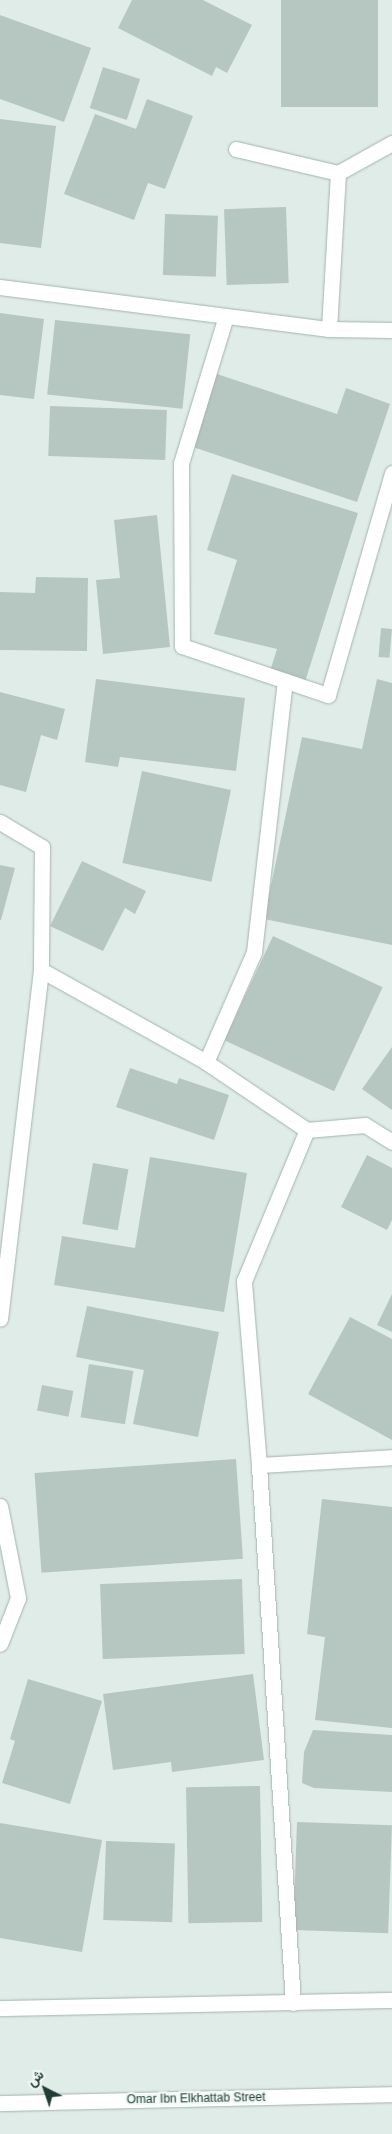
<!DOCTYPE html>
<meta charset="utf-8">
<style>
body{margin:0}
#map{position:relative;width:392px;height:2134px;overflow:hidden;background:#e0ece7;font-family:Helvetica,Vazirmatn,sans-serif}
div>[style]{position:absolute}
.building>*{inset:0;background:#b6c7c1;transform-origin:0 0}
.roads{filter:drop-shadow(0 0 1px #a3b4af) drop-shadow(0 0 1px #a3b4af)}
.minor>*{height:15px;margin:-7.5px;padding:0 7.5px;transform-origin:7.5px;border-radius:7.5px;background:#fff}
span{translate:-50% -50%;white-space:nowrap;text-align:center;line-height:1.15;-webkit-text-stroke:4.5px #f1f8f5;paint-order:stroke}
.street-label{font-size:12px;color:#203d37}
.north{position:absolute;left:20px;top:2064px;width:50px;height:50px;-webkit-text-stroke:4px #f1f8f5;paint-order:stroke;rotate:319deg;font-size:14px;font-weight:700;line-height:20px;text-align:center;color:#203d37}
.north::after{content:'';display:block;margin:auto;width:18px;height:22px;background:#203d37;clip-path:polygon(50% 0,100% 100%,50% 72%,0 100%)}
</style>
<div id="map">
<div class="building">
<div style="clip-path:polygon(132px 0,203px 0,252px 25px,227px 73px,216px 67px,212px 76px,118px 28px)"></div>
<div style="left:281px;top:0;width:97px;height:107px"></div>
<div style="clip-path:polygon(0 15px,91px 48px,64px 122px,0 99px)"></div>
<div style="left:103px;top:67px;width:39px;height:43px;rotate:18deg"></div>
<div style="clip-path:polygon(147px 99px,193px 116px,165px 189px,148px 183px,134px 220px,64px 194px,95px 114px,136px 129px)"></div>
<div style="clip-path:polygon(0 119px,56px 126px,41px 248px,0 243px)"></div>
<div style="left:286px;top:207px;width:76px;height:62px;rotate:88deg"></div>
<div style="left:165px;top:214px;width:53px;height:61px;rotate:2deg"></div>
<div style="clip-path:polygon(0 313px,44px 319px,34px 399px,0 395px)"></div>
<div style="left:55px;top:320px;width:136px;height:75px;rotate:6deg"></div>
<div style="clip-path:polygon(217px 374px,337px 414px,346px 388px,390px 404px,357px 502px,193px 447px)"></div>
<div style="left:50px;top:406px;width:117px;height:50px;rotate:2deg"></div>
<div style="clip-path:polygon(232px 474px,358px 513px,305px 682px,270px 671px,277px 649px,214px 634px,237px 560px,207px 550px)"></div>
<div style="clip-path:polygon(157px 515px,170px 647px,103px 654px,96px 580px,120px 578px,114px 520px)"></div>
<div style="clip-path:polygon(36px 577px,88px 578px,87px 651px,0 650px,0 592px,35px 593px)"></div>
<div style="left:381px;top:628px;width:11px;height:29px;rotate:5deg"></div>
<div style="clip-path:polygon(96px 679px,245px 698px,236px 771px,120px 757px,118px 767px,85px 762px)"></div>
<div style="clip-path:polygon(377px 679px,392px 683px,392px 945px,264px 919px,302px 737px,362px 749px)"></div>
<div style="clip-path:polygon(0 692px,65px 709px,57px 740px,41px 735px,26px 792px,0 785px)"></div>
<div style="left:142px;top:771px;width:91px;height:94px;rotate:12deg"></div>
<div style="clip-path:polygon(82px 861px,146px 891px,135px 914px,125px 908px,103px 951px,50px 926px)"></div>
<div style="clip-path:polygon(0 865px,15px 868px,1px 920px,0 920px)"></div>
<div style="left:273px;top:936px;width:121px;height:115px;rotate:25deg"></div>
<div style="clip-path:polygon(392px 1047px,392px 1110px,362px 1089px)"></div>
<div style="clip-path:polygon(130px 1068px,177px 1084px,179px 1078px,229px 1095px,214px 1140px,116px 1107px)"></div>
<div style="clip-path:polygon(367px 1155px,392px 1168px,392px 1220px,387px 1230px,341px 1207px)"></div>
<div style="clip-path:polygon(150px 1157px,247px 1173px,224px 1312px,54px 1285px,62px 1236px,135px 1248px)"></div>
<div style="left:93px;top:1163px;width:36px;height:62px;rotate:10deg"></div>
<div style="clip-path:polygon(392px 1294px,392px 1332px,377px 1325px)"></div>
<div style="clip-path:polygon(87px 1306px,219px 1332px,198px 1437px,133px 1424px,144px 1370px,76px 1357px)"></div>
<div style="clip-path:polygon(350px 1317px,392px 1339px,392px 1440px,308px 1394px)"></div>
<div style="left:89px;top:1364px;width:45px;height:54px;rotate:9deg"></div>
<div style="left:42px;top:1385px;width:32px;height:26px;rotate:11deg"></div>
<div style="left:236px;top:1459px;width:100px;height:202px;rotate:86deg"></div>
<div style="clip-path:polygon(322px 1499px,392px 1507px,392px 1728px,315px 1720px,325px 1637px,307px 1634px)"></div>
<div style="left:242px;top:1579px;width:75px;height:142px;rotate:88deg"></div>
<div style="clip-path:polygon(253px 1674px,264px 1760px,172px 1772px,171px 1762px,113px 1770px,103px 1694px)"></div>
<div style="clip-path:polygon(28px 1679px,102px 1701px,70px 1804px,2px 1783px,15px 1741px,10px 1739px)"></div>
<div style="clip-path:polygon(313px 1730px,392px 1735px,392px 1792px,314px 1788px,302px 1783px,304px 1752px)"></div>
<div style="left:260px;top:1786px;width:136px;height:74px;rotate:89deg"></div>
<div style="left:297px;top:1822px;width:95px;height:108px;rotate:2deg"></div>
<div style="clip-path:polygon(0 1823px,102px 1840px,82px 1952px,0 1938px)"></div>
<div style="left:106px;top:1841px;width:69px;height:79px;rotate:2deg"></div>
</div>
<div class="roads">
<div class="minor">
<div style="left:236px;top:149px;width:105px;rotate:13.2deg"></div>
<div style="left:338px;top:173px;width:62px;rotate:-29.1deg"></div>
<div style="left:0;top:287px;width:332px;rotate:7.3deg"></div>
<div style="left:329px;top:329px;width:63px;rotate:0.9deg"></div>
<div style="left:226px;top:316px;width:154px;rotate:107deg"></div>
<div style="left:181px;top:463px;width:183px;rotate:89.7deg"></div>
<div style="left:182px;top:646px;width:154px;rotate:18.6deg"></div>
<div style="left:328px;top:695px;width:231px;rotate:-73.9deg"></div>
<div style="left:329px;top:329px;width:156px;rotate:-86.7deg"></div>
<div style="left:0;top:822px;width:49px;rotate:30.8deg"></div>
<div style="left:42px;top:847px;width:123px;rotate:90.5deg"></div>
<div style="left:41px;top:970px;width:351px;rotate:96.7deg"></div>
<div style="left:41px;top:970px;width:189px;rotate:29.1deg"></div>
<div style="left:206px;top:1062px;width:122px;rotate:34deg"></div>
<div style="left:307px;top:1130px;width:58px;rotate:-4.9deg"></div>
<div style="left:365px;top:1125px;width:32px;rotate:32deg"></div>
<div style="left:206px;top:1062px;width:120px;rotate:-66.4deg"></div>
<div style="left:254px;top:952px;width:273px;rotate:-83.5deg"></div>
<div style="left:259px;top:1465px;width:133px;rotate:-3.4deg"></div>
<div style="left:0;top:1506px;width:94px;rotate:78.9deg"></div>
<div style="left:18px;top:1598px;width:49px;rotate:111.4deg"></div>
<div style="left:293px;top:2003px;width:539px;rotate:-93.62deg"></div>
<div style="left:259px;top:1465px;width:185px;rotate:-94.7deg"></div>
<div style="left:244px;top:1281px;width:164px;rotate:-67.4deg"></div>
<div style="left:0;top:2008px;width:392px;rotate:-1.2deg"></div>
<div style="left:0;top:2103px;width:392px;rotate:-1.3deg"></div>
</div>
</div>
<div class="street-label">
<span style="left:196px;top:2099px;rotate:-1deg">Omar Ibn Elkhattab Street</span>
</div>
<div class="north">ش</div>
</div>
